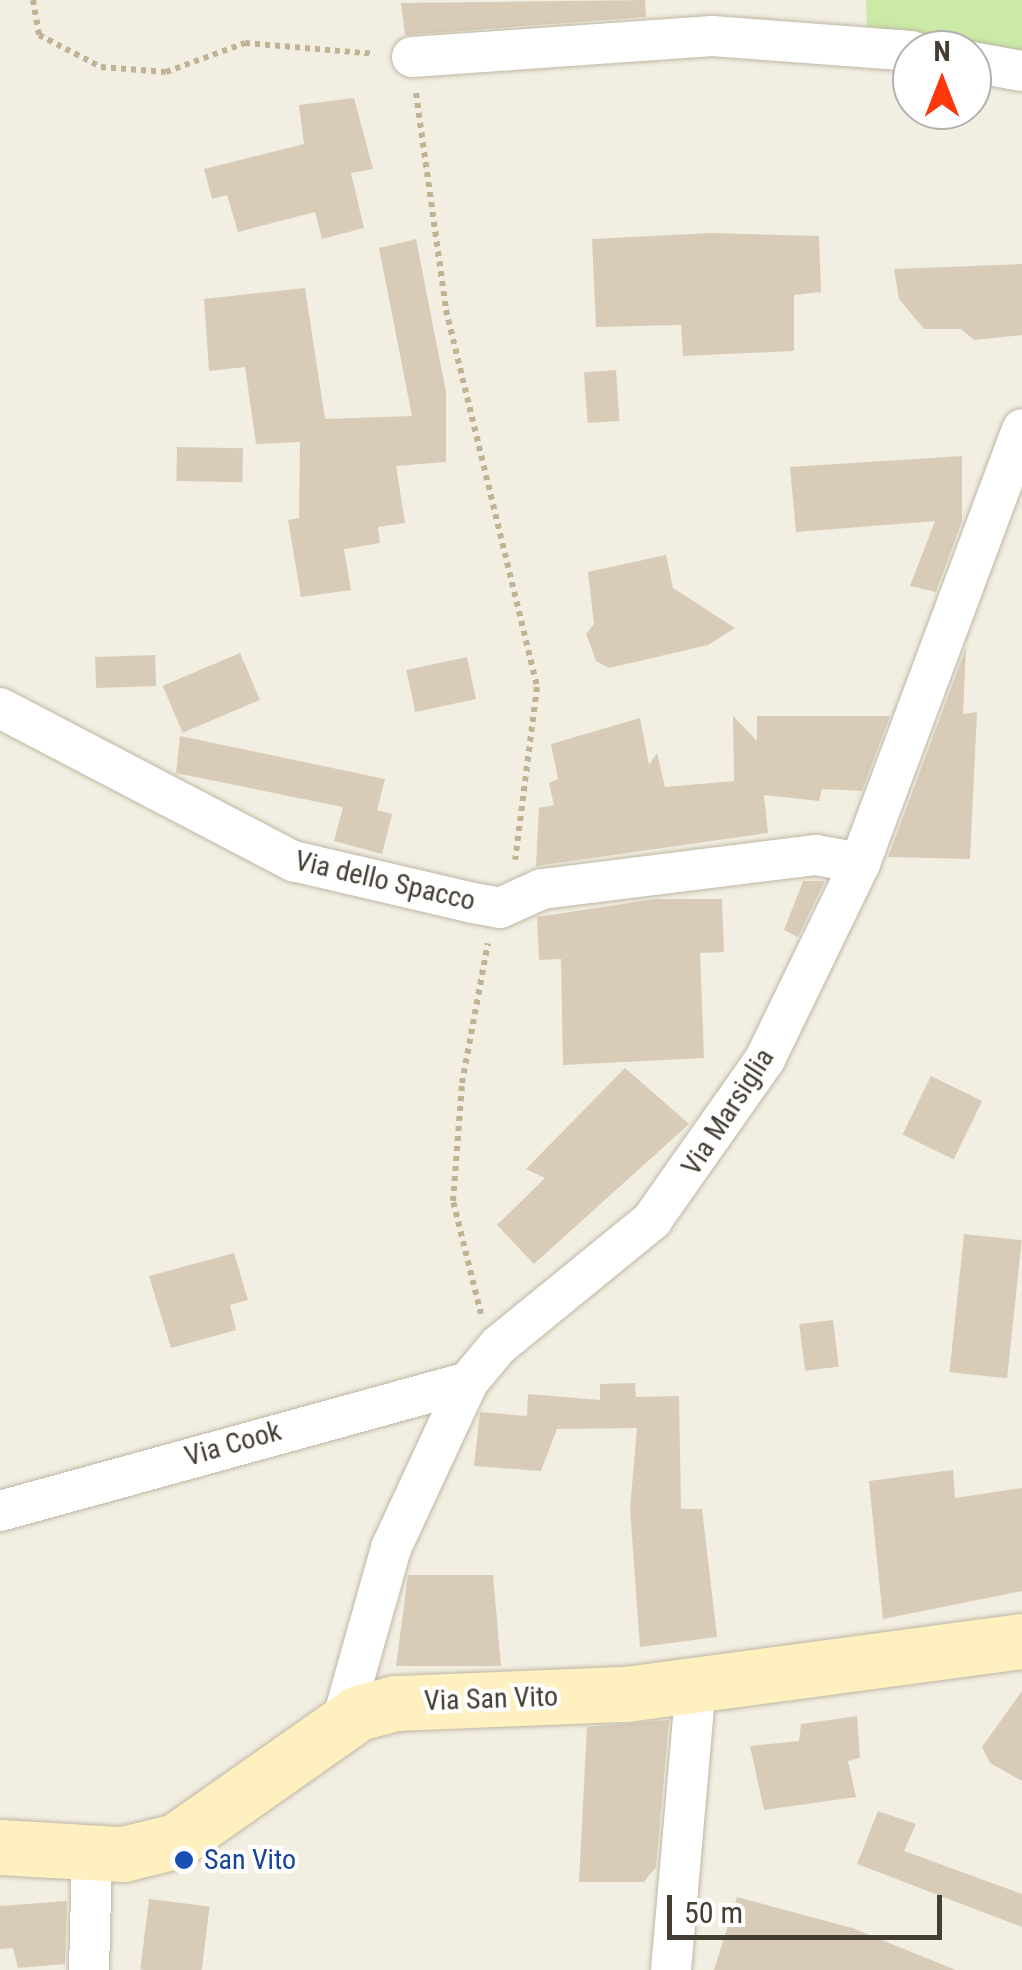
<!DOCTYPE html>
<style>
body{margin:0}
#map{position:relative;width:1022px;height:1970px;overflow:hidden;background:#f2eee1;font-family:"Roboto Condensed",sans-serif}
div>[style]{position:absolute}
.green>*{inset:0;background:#caeaa6}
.building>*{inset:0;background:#d8ccb9;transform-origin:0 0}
.path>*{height:6px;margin-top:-3px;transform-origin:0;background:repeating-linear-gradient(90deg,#c1b294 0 5px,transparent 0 10px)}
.roads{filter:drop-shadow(0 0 2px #beb6a4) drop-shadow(0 0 2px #beb6a4)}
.street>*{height:40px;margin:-20px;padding:0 20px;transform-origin:20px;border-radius:20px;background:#fff}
.secondary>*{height:55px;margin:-27.5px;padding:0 27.5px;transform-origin:27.5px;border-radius:27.5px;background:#fff1bf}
.dots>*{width:28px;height:28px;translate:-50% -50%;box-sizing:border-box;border:5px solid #fff;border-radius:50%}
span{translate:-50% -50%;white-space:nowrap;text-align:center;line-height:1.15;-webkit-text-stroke:8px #fff;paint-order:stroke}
.street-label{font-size:28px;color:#443d32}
.transit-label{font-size:28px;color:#164399}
.left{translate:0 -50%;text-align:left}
.north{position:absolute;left:892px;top:30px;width:100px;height:100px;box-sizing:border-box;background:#fff;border:2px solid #b4b1ad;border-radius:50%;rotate:0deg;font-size:28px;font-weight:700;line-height:40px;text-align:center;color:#443d32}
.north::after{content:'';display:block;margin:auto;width:35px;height:45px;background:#ff370c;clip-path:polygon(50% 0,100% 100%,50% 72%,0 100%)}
.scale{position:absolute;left:667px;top:1895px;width:275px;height:45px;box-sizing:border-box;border:5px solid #443d32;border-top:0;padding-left:12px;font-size:30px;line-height:35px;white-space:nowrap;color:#443d32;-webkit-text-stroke:8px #fff;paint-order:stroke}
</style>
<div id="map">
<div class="green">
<div style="clip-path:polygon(866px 0,1022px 0,1022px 84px,972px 50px,868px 55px)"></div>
</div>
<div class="building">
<div style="clip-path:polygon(645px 0,646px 17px,405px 35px,401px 3px)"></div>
<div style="clip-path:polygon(354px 98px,373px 169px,351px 173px,364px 228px,322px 239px,315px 212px,238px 232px,227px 195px,212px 199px,204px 169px,304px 144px,299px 105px)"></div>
<div style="clip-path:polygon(710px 233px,819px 236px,821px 292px,794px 295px,794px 351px,683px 356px,681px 325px,596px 327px,592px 239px)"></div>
<div style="clip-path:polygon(416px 239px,446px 392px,446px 462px,396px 466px,405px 523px,378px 527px,380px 543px,344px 549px,351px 590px,301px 597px,288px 520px,299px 518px,300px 442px,256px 444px,245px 367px,209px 371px,204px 299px,305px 288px,325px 419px,412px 416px,379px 248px)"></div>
<div style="clip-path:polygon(1022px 264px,1022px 335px,974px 340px,961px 329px,924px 329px,899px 299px,894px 269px)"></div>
<div style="left:616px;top:370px;width:51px;height:32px;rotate:86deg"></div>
<div style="left:177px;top:447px;width:66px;height:34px;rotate:1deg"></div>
<div style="clip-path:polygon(962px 456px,962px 521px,936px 592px,910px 586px,935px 521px,796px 532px,790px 467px)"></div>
<div style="clip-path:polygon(666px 555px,673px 588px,735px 628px,708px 645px,609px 668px,596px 661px,586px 634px,594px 624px,588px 572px)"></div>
<div style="clip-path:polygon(966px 648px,963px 714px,977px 712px,970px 859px,888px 857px)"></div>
<div style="left:240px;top:653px;width:51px;height:84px;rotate:67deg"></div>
<div style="left:155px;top:655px;width:31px;height:60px;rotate:88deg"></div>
<div style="left:467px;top:657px;width:43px;height:62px;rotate:78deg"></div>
<div style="clip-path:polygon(733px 716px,757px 741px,757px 716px,890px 716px,862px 791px,822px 789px,819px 801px,764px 795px,768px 833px,536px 866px,539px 808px,554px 805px,549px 783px,558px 779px,551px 744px,640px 718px,649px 765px,657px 753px,665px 787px,734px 781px)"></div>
<div style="clip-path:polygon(180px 736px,385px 779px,377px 810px,392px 814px,382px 854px,334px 841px,343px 807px,176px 773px)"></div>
<div style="clip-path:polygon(803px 881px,825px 881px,798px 937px,784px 930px)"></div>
<div style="clip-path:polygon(655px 899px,722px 899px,724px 952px,700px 953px,704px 1058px,563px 1065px,561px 959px,539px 960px,537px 917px)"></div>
<div style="clip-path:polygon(625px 1068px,689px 1124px,534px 1264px,497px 1225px,545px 1178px,526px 1169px)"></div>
<div style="left:931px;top:1076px;width:57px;height:65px;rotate:26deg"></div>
<div style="left:964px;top:1234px;width:58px;height:139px;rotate:6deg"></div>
<div style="clip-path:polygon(234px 1253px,248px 1300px,230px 1305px,236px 1330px,171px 1348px,149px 1276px)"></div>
<div style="left:833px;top:1320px;width:47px;height:34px;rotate:83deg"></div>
<div style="clip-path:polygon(635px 1383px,636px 1397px,679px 1396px,681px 1509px,702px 1509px,717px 1637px,640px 1647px,630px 1509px,637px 1428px,557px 1429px,541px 1471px,474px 1466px,480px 1412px,527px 1416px,528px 1394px,600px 1400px,600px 1384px)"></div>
<div style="clip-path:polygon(953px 1470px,955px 1498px,1022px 1488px,1022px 1591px,883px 1619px,869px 1481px)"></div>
<div style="clip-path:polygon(408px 1575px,493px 1575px,501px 1666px,396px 1666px)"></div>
<div style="clip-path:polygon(1022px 1691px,1022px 1781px,990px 1763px,982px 1747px)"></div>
<div style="clip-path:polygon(857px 1716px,860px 1758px,848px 1761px,856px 1797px,764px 1810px,750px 1746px,799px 1741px,801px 1724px)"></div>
<div style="clip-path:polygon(669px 1720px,656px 1867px,644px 1882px,579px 1882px,587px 1727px)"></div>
<div style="clip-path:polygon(878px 1811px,916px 1824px,904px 1851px,1022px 1894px,1022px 1927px,857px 1864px)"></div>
<div style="clip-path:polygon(737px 1897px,852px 1928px,956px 1970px,714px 1970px)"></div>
<div style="left:149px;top:1899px;width:61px;height:71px;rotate:7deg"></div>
<div style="clip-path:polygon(67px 1901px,65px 1964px,18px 1968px,13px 1948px,0 1949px,0 1906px)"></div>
</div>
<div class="path">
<div style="left:33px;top:0;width:36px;rotate:80deg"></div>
<div style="left:39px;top:35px;width:70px;rotate:27.3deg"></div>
<div style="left:101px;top:67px;width:65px;rotate:4.4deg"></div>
<div style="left:166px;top:72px;width:84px;rotate:-20.2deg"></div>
<div style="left:245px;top:43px;width:130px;rotate:4.8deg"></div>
<div style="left:416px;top:93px;width:219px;rotate:82.1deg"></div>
<div style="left:446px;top:310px;width:388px;rotate:76.4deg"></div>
<div style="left:537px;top:687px;width:174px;rotate:97.2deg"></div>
<div style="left:481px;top:1314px;width:116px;rotate:-103.9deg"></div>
<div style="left:453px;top:1201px;width:118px;rotate:-85.6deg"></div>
<div style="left:462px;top:1083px;width:142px;rotate:-79.5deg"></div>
</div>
<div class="roads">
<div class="street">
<div style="left:412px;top:57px;width:301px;rotate:-4deg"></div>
<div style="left:712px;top:36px;width:201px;rotate:4.3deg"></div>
<div style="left:972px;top:62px;width:51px;rotate:10.2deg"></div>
<div style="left:0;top:708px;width:331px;rotate:27.6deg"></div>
<div style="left:293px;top:861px;width:185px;rotate:13.1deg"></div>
<div style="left:473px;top:903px;width:27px;rotate:10deg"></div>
<div style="left:500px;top:908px;width:46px;rotate:-24.3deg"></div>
<div style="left:542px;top:889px;width:276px;rotate:-7.1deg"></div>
<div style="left:816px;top:855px;width:45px;rotate:10.3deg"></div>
<div style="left:0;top:1511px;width:485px;rotate:-15.4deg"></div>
<div style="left:341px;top:1725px;width:184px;rotate:-74.2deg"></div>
<div style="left:391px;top:1548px;width:183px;rotate:-65.1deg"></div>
<div style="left:468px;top:1382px;width:48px;rotate:-50deg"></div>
<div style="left:499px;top:1345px;width:198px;rotate:-39.2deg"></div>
<div style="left:652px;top:1220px;width:197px;rotate:-54.9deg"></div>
<div style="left:765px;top:1059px;width:218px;rotate:-64.1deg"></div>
<div style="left:860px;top:863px;width:463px;rotate:-69.5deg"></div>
<div style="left:89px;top:1970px;width:117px;rotate:-88.5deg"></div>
<div style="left:671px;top:1970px;width:286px;rotate:-85deg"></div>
</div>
<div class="secondary">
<div style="left:0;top:1847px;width:123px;rotate:3.3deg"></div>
<div style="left:123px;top:1854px;width:55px;rotate:-13.8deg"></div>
<div style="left:176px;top:1841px;width:223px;rotate:-35.1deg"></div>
<div style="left:358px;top:1713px;width:39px;rotate:-15deg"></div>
<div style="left:396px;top:1703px;width:229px;rotate:-2.3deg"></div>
<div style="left:625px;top:1694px;width:401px;rotate:-7.6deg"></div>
</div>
</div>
<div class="dots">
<div style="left:184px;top:1860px;background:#1a4fb4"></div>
</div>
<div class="street-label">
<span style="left:385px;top:881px;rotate:13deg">Via dello Spacco</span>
<span style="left:728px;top:1112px;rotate:-57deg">Via Marsiglia</span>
<span style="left:233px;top:1444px;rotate:-16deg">Via Cook</span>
<span style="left:491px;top:1699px;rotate:-2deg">Via San Vito</span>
</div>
<div class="transit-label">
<span class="left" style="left:204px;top:1860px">San Vito</span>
</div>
<div class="north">N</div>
<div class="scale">50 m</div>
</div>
